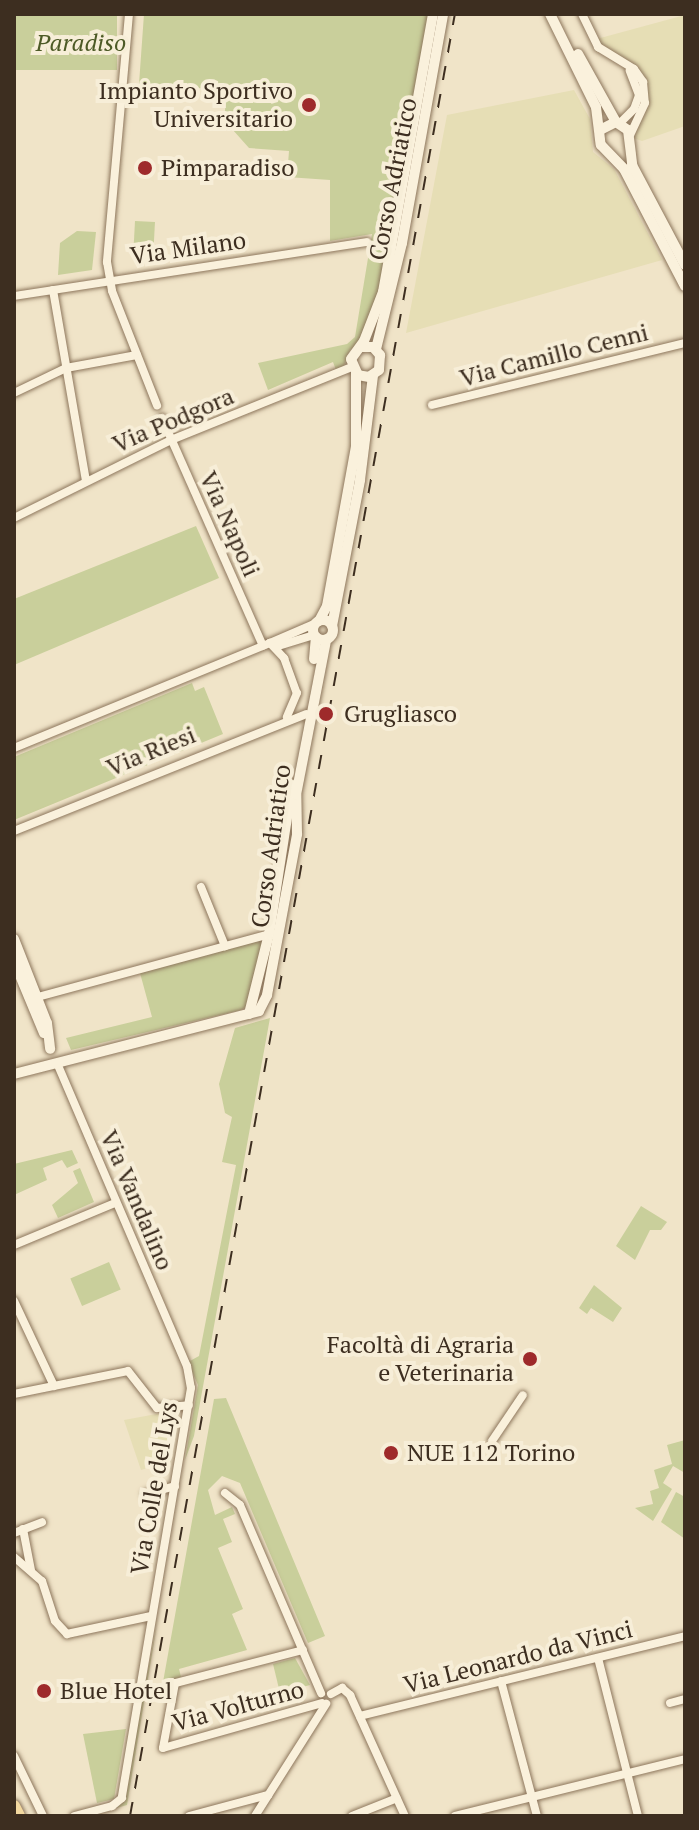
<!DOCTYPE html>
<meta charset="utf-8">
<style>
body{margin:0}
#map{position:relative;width:699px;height:1830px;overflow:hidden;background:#f0e4c8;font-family:"PT Serif",serif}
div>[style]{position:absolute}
.farmland>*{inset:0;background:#e6deb5}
.green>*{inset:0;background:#c9cf9b;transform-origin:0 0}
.roads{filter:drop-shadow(0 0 2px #8d765c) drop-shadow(0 0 2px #8d765c)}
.minor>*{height:8px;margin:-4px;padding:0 4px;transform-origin:4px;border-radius:4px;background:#faf1dc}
.tertiary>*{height:10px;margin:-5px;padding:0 5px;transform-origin:5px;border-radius:5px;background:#faf1dc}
.tertiary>.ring{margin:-5px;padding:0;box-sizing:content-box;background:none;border:10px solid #faf1dc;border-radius:50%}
.primary>*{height:12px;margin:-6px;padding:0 6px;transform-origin:6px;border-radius:6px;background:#f3d9a0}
.rail>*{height:2px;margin-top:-1px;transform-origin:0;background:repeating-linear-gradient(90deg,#3d2e20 0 14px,transparent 0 28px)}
.dots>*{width:22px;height:22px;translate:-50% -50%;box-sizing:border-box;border:4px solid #f7eed8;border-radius:50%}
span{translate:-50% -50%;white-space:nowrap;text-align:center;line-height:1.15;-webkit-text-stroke:8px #f7eed8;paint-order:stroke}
.park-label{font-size:24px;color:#4d5a26;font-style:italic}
.poi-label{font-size:24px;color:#3d2e20}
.right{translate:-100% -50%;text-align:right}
.left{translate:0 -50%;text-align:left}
.street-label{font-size:24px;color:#3d2e20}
.frame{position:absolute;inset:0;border:16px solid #3d2e20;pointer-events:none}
</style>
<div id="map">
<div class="farmland">
<div style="clip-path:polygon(685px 15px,685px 126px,642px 141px,630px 137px,644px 108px,643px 82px,593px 40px)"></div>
<div style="clip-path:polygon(574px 90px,590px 119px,593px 152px,614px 169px,662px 260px,406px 333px,447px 115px)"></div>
<div style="clip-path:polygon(178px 1410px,169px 1462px,141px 1470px,124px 1420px)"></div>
</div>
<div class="green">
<div style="left:14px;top:14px;width:103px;height:56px"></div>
<div style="clip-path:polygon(144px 14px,429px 14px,384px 282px,360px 343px,350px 350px,344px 366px,336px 370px,333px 362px,268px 390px,258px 363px,347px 344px,355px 337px,372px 234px,330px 241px,330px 180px,287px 177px,289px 151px,249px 148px,224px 120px,227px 90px,139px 84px)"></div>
<div style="left:135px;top:221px;width:20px;height:35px;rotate:3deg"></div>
<div style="clip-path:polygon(77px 231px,96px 232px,92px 270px,58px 275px,60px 243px)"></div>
<div style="clip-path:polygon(196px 526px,219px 578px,14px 665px,14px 599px)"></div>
<div style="clip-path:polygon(192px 683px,195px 691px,204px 687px,223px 734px,14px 820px,14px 757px)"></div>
<div style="clip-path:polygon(263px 939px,247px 1006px,241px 1010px,71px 1050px,66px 1038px,152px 1017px,140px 973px)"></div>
<div style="clip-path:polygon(270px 1018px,194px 1436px,185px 1460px,198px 1385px,188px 1362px,199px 1356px,236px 1165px,222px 1162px,232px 1117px,225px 1113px,219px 1084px,235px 1028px)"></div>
<div style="clip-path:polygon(72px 1150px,78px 1163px,67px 1168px,62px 1160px,43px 1168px,47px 1180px,14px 1195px,14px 1164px)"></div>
<div style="clip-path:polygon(80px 1168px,94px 1202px,58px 1218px,52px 1205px,78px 1183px,73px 1171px)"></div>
<div style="clip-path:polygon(641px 1206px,667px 1222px,661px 1230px,650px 1230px,635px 1260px,616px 1246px)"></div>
<div style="left:109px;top:1262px;width:30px;height:42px;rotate:67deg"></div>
<div style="clip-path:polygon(594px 1285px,622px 1308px,613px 1322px,591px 1308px,587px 1314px,579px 1308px)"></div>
<div style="clip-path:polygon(226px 1398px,325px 1636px,308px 1643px,240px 1483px,222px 1476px,208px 1490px,215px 1515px,232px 1507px,235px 1514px,223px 1519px,232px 1542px,218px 1548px,243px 1609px,232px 1614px,247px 1650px,179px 1669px,181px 1677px,163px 1682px,214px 1399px)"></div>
<div style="clip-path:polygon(685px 1440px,685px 1473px,673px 1466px,663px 1483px,672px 1489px,653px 1521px,635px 1508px,653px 1504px,650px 1491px,659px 1488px,654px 1470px,672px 1464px,667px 1445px)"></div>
<div style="clip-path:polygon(676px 1492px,685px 1497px,685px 1539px,661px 1522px)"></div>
<div style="clip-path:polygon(157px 1624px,127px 1805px,113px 1809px,122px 1802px)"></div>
<div style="clip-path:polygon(295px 1658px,310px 1685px,280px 1693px,273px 1664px)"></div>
<div style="clip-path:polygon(126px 1729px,114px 1799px,97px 1803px,83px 1734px)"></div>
</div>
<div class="roads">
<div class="minor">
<div style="left:129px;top:14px;width:249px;rotate:95.1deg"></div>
<div style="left:107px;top:262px;width:29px;rotate:80deg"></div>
<div style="left:112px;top:291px;width:123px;rotate:68.5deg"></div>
<div style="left:582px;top:14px;width:37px;rotate:64deg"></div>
<div style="left:598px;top:47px;width:42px;rotate:31.4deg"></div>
<div style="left:634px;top:69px;width:16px;rotate:55deg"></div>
<div style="left:643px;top:82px;width:21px;rotate:85deg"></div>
<div style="left:645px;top:103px;width:35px;rotate:115deg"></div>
<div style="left:620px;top:123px;width:20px;rotate:-45deg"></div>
<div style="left:634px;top:109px;width:15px;rotate:-70deg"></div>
<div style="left:639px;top:95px;width:26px;rotate:-111deg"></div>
<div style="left:53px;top:290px;width:194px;rotate:80.2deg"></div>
<div style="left:14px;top:296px;width:357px;rotate:-8.7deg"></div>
<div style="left:14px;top:393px;width:58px;rotate:-25.7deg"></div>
<div style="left:66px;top:368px;width:72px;rotate:-10.4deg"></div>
<div style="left:432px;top:405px;width:260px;rotate:-13.8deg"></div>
<div style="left:162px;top:418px;width:249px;rotate:66.1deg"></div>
<div style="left:14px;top:518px;width:175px;rotate:-26.4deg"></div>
<div style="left:171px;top:440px;width:195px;rotate:-22deg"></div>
<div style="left:314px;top:635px;width:39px;rotate:163deg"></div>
<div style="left:277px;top:646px;width:8px;rotate:-157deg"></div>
<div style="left:270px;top:643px;width:50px;rotate:-23.5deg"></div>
<div style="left:14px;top:748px;width:277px;rotate:-22.3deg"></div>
<div style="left:270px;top:643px;width:21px;rotate:47deg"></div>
<div style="left:284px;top:658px;width:37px;rotate:70deg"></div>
<div style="left:297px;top:693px;width:26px;rotate:113deg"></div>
<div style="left:14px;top:831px;width:315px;rotate:-21.8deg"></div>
<div style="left:201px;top:887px;width:64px;rotate:67.9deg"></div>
<div style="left:34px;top:998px;width:244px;rotate:-15.2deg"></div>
<div style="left:57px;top:1063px;width:330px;rotate:66.8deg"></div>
<div style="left:187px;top:1366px;width:22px;rotate:80deg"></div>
<div style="left:191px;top:1388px;width:416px;rotate:99.6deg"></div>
<div style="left:122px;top:1798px;width:13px;rotate:141deg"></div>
<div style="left:112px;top:1806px;width:39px;rotate:165deg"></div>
<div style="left:14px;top:1245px;width:109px;rotate:-22.6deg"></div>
<div style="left:14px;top:1301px;width:94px;rotate:64.8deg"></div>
<div style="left:14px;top:1394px;width:116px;rotate:-11.4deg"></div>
<div style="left:128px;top:1371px;width:47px;rotate:51.9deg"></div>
<div style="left:157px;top:1408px;width:32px;rotate:-5deg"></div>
<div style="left:492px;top:1441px;width:55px;rotate:-56deg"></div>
<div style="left:225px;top:1493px;width:19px;rotate:39deg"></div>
<div style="left:240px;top:1505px;width:205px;rotate:66.7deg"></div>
<div style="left:146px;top:1494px;width:30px;rotate:-15deg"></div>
<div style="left:23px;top:1529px;width:42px;rotate:79deg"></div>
<div style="left:14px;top:1533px;width:30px;rotate:-21deg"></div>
<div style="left:14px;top:1557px;width:37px;rotate:41deg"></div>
<div style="left:42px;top:1581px;width:42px;rotate:72deg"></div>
<div style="left:55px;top:1621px;width:18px;rotate:47deg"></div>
<div style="left:67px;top:1634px;width:86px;rotate:-12.1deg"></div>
<div style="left:303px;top:1650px;width:132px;rotate:165.5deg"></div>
<div style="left:175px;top:1683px;width:66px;rotate:100.5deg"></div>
<div style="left:163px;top:1748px;width:165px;rotate:-15.8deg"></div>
<div style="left:598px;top:1658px;width:163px;rotate:75.8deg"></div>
<div style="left:501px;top:1681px;width:140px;rotate:75.1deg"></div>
<div style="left:331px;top:1694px;width:13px;rotate:-29deg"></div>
<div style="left:342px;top:1688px;width:11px;rotate:41deg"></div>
<div style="left:350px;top:1695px;width:133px;rotate:65.6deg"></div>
<div style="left:670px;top:1703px;width:16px;rotate:-15deg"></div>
<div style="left:360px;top:1716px;width:335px;rotate:-13.8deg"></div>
<div style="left:14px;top:1756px;width:67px;rotate:64.2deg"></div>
<div style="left:189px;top:1816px;width:82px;rotate:-14.9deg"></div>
<div style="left:255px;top:1816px;width:133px;rotate:-57.6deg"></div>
<div style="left:352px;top:1816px;width:48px;rotate:-21.8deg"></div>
<div style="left:455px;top:1816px;width:237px;rotate:-13.9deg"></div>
</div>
<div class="tertiary">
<div style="left:550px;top:14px;width:104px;rotate:63.7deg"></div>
<div style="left:596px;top:107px;width:38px;rotate:83deg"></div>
<div style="left:601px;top:145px;width:33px;rotate:46deg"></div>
<div style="left:624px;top:169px;width:132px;rotate:62.5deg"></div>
<div style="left:578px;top:54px;width:78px;rotate:60.8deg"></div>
<div style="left:602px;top:129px;width:16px;rotate:-27deg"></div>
<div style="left:616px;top:122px;width:14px;rotate:34deg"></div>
<div style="left:628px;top:130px;width:35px;rotate:83deg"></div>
<div style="left:632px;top:165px;width:113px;rotate:62.1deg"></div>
<div style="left:361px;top:347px;width:12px"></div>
<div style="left:373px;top:347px;width:11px;rotate:49deg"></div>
<div style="left:380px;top:355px;width:15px;rotate:94deg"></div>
<div style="left:379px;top:370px;width:12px;rotate:145deg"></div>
<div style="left:369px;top:377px;width:11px;rotate:-170deg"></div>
<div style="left:358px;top:375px;width:17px;rotate:-114deg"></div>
<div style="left:351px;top:359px;width:22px;rotate:-54deg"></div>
<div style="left:364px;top:341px;width:53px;rotate:-68.8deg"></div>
<div style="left:383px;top:292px;width:282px;rotate:-79.8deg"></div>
<div style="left:376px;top:349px;width:109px;rotate:-76.2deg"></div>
<div style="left:402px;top:243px;width:233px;rotate:-79.8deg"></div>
<div class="ring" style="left:313px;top:620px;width:10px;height:10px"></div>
<div style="left:319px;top:621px;width:17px;rotate:-62deg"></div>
<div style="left:327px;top:606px;width:163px;rotate:-79.7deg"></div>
<div style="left:356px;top:446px;width:74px;rotate:-90deg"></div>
<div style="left:332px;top:626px;width:149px;rotate:-79.1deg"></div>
<div style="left:360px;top:480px;width:106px;rotate:-82.9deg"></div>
<div style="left:314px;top:659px;width:22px;rotate:-85deg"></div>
<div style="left:14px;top:939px;width:90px;rotate:68.6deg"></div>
<div style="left:47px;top:1023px;width:26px;rotate:83deg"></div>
<div style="left:14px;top:961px;width:78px;rotate:67.4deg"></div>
<div style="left:249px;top:1014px;width:82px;rotate:-76deg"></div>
<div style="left:269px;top:934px;width:151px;rotate:-81.2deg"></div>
<div style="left:14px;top:1074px;width:253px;rotate:-14.4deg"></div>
<div style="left:259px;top:1011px;width:18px;rotate:-63deg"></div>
<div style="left:267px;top:995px;width:164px;rotate:-79.4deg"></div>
<div style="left:297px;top:834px;width:39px;rotate:-91deg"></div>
<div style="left:296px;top:795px;width:158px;rotate:-79deg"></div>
</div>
<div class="primary">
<div style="left:14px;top:1806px;width:11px;rotate:63deg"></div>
</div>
</div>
<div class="rail">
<div style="left:130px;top:1816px;width:1831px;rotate:-79.78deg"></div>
</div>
<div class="dots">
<div style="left:309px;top:105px;background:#9e2a2b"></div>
<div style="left:145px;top:168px;background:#9e2a2b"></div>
<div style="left:326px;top:714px;background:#9e2a2b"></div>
<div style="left:530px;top:1359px;background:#9e2a2b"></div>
<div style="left:391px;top:1453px;background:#9e2a2b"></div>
<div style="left:44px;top:1691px;background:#9e2a2b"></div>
</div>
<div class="park-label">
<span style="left:81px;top:43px">Paradiso</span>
</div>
<div class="poi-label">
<span class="right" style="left:293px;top:105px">Impianto Sportivo<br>Universitario</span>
<span class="left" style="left:161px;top:168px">Pimparadiso</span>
<span class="left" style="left:344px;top:714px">Grugliasco</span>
<span class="right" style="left:514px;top:1359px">Facoltà di Agraria<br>e Veterinaria</span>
<span class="left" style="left:407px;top:1453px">NUE 112 Torino</span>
<span class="left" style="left:60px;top:1691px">Blue Hotel</span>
</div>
<div class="street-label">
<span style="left:393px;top:179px;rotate:-79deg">Corso Adriatico</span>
<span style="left:188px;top:248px;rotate:-8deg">Via Milano</span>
<span style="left:554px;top:355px;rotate:-14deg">Via Camillo Cenni</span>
<span style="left:173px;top:420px;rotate:-23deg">Via Podgora</span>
<span style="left:230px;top:524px;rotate:66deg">Via Napoli</span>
<span style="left:151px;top:751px;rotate:-22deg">Via Riesi</span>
<span style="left:271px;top:846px;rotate:-82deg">Corso Adriatico</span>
<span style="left:137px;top:1200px;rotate:67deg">Via Vandalino</span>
<span style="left:154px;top:1488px;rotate:-80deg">Via Colle del Lys</span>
<span style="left:518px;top:1657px;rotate:-14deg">Via Leonardo da Vinci</span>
<span style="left:238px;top:1706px;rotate:-15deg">Via Volturno</span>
</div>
<div class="frame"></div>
</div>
